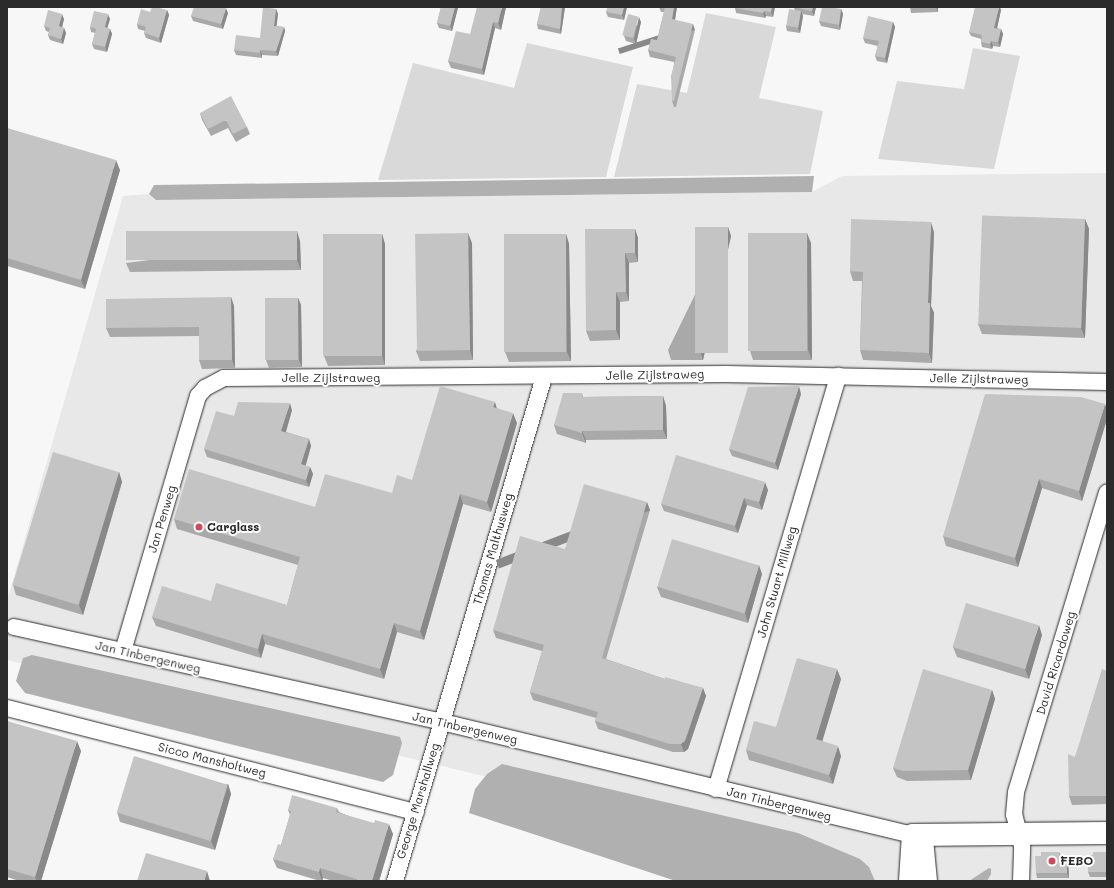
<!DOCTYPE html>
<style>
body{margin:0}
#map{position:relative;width:1114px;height:888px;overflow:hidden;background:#f7f7f7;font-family:Mali,sans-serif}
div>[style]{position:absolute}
.built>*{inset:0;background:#e8e8e8}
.green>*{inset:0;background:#d9d9d9}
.water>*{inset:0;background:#b0b0b0}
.roads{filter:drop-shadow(0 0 1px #2b2b2b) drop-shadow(0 0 1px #2b2b2b)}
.street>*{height:16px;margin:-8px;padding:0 8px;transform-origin:8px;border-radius:8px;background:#fff}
.secondary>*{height:22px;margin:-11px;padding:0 11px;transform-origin:11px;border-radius:11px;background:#fff}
.wall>*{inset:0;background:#a9a9a9}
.shaded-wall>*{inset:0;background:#898989;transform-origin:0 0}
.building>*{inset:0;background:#c4c4c4;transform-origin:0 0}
.dots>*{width:11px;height:11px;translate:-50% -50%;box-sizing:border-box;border:2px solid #fff;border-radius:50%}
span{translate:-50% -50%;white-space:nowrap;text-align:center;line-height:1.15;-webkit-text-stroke:4px #fff;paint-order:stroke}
.street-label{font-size:12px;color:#2b2b2b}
.poi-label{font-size:12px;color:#2b2b2b;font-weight:700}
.left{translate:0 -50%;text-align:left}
.frame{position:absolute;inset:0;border:8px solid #2b2b2b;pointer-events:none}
</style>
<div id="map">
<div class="built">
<div style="clip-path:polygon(1107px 173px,1107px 881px,844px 881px,590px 802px,7px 660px,7px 601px,123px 196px,149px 194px,156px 200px,812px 192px,842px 176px)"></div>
</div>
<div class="green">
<div style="clip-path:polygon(706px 13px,776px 27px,759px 98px,823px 111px,810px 174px,614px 177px,637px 84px,687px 93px)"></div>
<div style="clip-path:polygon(527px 43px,633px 67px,606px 177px,378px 180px,413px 63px,514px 88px)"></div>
<div style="clip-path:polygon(973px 48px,1020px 56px,994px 169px,878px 159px,897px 81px,964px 89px)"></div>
</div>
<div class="water">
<div style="clip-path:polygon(814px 176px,812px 192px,156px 200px,149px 194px,154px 185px)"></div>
<div style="clip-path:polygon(32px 655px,400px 737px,402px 743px,393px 775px,383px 782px,25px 693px,16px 681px,23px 658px)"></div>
<div style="clip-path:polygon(502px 764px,798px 833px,860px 859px,869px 867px,875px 881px,676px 881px,469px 813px,475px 789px,487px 774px)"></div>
<div style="clip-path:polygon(989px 868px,991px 869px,991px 874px,987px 881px,969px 881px)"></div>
</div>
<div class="roads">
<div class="street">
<div style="left:14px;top:627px;width:438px;rotate:12.5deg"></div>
<div style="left:442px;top:722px;width:484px;rotate:13.5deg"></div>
<div style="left:123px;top:651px;width:266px;rotate:-73.6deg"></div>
<div style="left:198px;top:396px;width:11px;rotate:-49deg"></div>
<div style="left:205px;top:388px;width:21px;rotate:-28deg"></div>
<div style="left:224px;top:378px;width:502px;rotate:-0.46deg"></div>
<div style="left:726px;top:374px;width:381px;rotate:1.2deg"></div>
<div style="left:7px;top:708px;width:422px;rotate:14.3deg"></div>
<div style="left:716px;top:789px;width:431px;rotate:-73.5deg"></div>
<div style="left:395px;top:881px;width:526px;rotate:-73.53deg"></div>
<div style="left:1021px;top:881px;width:35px;rotate:-88deg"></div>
<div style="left:1022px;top:846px;width:32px;rotate:-104deg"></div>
<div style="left:1014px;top:815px;width:23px;rotate:-85deg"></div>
<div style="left:1016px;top:792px;width:313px;rotate:-73.1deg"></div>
</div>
<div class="secondary">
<div style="left:922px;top:839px;width:42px;rotate:84.6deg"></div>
<div style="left:910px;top:881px;width:46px;rotate:-86.3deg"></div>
<div style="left:913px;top:835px;width:194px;rotate:-0.6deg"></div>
</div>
</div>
<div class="wall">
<div style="clip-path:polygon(441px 7px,458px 7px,452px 31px,439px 28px,437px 23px)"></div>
<div style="clip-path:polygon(506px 7px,501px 30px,495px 28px,484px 75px,451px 68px,448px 61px,470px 34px)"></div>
<div style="clip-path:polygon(541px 7px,565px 7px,561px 34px,538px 29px,537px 24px)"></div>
<div style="clip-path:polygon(608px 7px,627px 7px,624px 20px,608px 17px,606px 12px)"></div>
<div style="clip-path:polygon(659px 7px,677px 7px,675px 20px,695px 30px,676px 107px,674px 107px,672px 101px,674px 62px,650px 57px,648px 50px,657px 40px,664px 12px,661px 12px)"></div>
<div style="clip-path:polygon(775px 7px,773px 17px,766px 16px,765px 18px,736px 13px,735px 8px)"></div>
<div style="clip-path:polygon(793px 7px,816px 7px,814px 16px,802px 14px,803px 16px,800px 33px,787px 31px,786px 26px,795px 10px)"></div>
<div style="clip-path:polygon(910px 7px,938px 7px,938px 12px,911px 13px)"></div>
<div style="clip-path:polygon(276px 9px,278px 14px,276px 26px,284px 27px,285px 31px,278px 56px,262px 55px,262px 58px,236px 55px,234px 50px,260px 38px)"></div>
<div style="clip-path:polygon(841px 9px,843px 14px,840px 30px,821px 26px,819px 21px)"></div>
<div style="clip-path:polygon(167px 10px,169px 15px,161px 43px,146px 38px,144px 33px,145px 31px,138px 29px,137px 24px)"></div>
<div style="clip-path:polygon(1001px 10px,997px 28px,1001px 29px,1003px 34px,1000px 47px,993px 46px,992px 49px,982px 47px,981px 42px,981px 39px,971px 36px,969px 32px)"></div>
<div style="clip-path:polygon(228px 13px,223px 29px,193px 21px,191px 16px)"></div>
<div style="clip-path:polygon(64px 19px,62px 27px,64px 28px,66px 33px,63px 44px,50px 40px,48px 35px,49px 32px,46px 31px,44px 26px)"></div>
<div style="clip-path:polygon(110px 19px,107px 28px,110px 29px,112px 34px,107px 52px,94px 49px,92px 44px,95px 33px,91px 32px,90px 27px)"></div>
<div style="clip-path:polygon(641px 22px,636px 44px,626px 41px,624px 36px)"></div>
<div style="clip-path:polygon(893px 22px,895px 27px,887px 63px,877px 61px,875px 56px,878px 46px,865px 43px,863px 38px)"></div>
<div style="clip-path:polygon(200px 113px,247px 127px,250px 134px,236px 142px,228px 128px,211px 136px,202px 120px)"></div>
<div style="clip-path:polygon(7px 128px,120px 170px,85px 289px,7px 266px)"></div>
<div style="clip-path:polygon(1085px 219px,1089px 229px,1085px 338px,982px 334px,978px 324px)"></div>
<div style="clip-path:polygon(728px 227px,731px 236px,703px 360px,671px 360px,668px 350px)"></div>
<div style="clip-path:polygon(635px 229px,638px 238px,638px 262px,629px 263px,629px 301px,620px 302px,620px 340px,590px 341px,586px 331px)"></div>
<div style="clip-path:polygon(934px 232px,931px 306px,934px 313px,932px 363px,863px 360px,860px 350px,862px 281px,853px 281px,850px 271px)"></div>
<div style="clip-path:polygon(382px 234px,385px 244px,385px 365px,328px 366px,324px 356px)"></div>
<div style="clip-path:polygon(566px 234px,569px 244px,571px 361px,509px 362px,505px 352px)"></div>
<div style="clip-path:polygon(300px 241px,301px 270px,130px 272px,126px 263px)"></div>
<div style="clip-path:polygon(472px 243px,473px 360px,420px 361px,416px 351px)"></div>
<div style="clip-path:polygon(811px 243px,812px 360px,753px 360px,750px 351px)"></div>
<div style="clip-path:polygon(231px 297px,234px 306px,235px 368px,202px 369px,199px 360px,199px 336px,110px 337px,106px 328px)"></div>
<div style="clip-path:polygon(298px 298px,301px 305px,302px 367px,269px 368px,266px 360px)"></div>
<div style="clip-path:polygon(582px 393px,583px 397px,663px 396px,666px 406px,667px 439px,586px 440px,586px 443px,557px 434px,554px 425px)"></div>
<div style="clip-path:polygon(801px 394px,778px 470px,732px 456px,729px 449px)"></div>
<div style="clip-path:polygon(497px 408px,517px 423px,491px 512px,463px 504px,424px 640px,397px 632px,384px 679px,265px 644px,261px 658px,156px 626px,152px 617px,211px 601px,287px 605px,298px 565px,177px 529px,174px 519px,315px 507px,392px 493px,412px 480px)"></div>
<div style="clip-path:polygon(1107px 409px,1107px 419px,1082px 501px,1042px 488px,1018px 567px,946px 546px,943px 536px)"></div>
<div style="clip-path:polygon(292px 410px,286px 432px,309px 439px,311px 446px,305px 466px,310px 467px,313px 474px,309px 487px,207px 457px,204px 449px,234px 416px)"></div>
<div style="clip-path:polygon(119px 472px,122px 482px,83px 615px,16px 595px,13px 585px)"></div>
<div style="clip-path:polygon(768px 490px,762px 510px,747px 505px,738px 533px,664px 511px,661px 504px)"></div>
<div style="clip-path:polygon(650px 510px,606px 659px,665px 679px,703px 688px,706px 696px,688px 749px,684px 752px,673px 752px,598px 729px,595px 721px,596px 718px,533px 700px,530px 692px,542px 651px,496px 638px,493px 630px,565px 549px)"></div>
<div style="clip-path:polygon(762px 574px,748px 623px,661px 597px,657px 587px)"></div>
<div style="clip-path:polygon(1042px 635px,1029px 679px,957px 657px,953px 647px)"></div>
<div style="clip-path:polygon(1107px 671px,1107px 804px,1072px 805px,1069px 796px,1075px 757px)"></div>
<div style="clip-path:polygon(841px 679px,822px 741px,841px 756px,833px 784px,749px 760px,746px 750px)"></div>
<div style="clip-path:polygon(992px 690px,995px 699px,971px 780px,907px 781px,897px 777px,893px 768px)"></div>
<div style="clip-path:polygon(7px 721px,81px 751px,41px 881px,19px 881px,7px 877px)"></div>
<div style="clip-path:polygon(228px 784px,231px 794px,215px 850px,120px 822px,117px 812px)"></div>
<div style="clip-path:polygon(337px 808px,339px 812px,393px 834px,379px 881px,333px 881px,323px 878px,322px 881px,320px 881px,277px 868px,273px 859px,281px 845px,290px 815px,288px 810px)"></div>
<div style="clip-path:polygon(1059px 852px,1061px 855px,1068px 860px,1069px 878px,1037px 878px,1036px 873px,1041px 856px)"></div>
<div style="clip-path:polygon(1107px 854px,1107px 877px,1090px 877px,1088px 872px)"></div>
</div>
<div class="shaded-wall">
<div style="clip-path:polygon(455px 7px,458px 7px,458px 8px,452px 31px,450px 26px)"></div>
<div style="clip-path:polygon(502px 7px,506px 7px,501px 30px,498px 23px)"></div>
<div style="clip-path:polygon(562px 7px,565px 7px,561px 34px,560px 29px)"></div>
<div style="clip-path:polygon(624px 7px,627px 7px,624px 20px,622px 15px)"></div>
<div style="clip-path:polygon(674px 7px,677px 7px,674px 26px,672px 19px)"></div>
<div style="clip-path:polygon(772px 7px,775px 7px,773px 17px,771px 12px)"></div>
<div style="clip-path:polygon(813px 7px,816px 7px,814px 16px,812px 11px)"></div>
<div style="clip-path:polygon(936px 7px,938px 7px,938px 12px)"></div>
<div style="clip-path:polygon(999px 7px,1000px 7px,1001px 10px,996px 33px,994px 28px)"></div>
<div style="clip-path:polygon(226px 8px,228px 13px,223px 29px,221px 24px)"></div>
<div style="clip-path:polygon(276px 9px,278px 14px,276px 31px,274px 26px)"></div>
<div style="clip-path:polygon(841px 9px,843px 14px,840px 30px,839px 25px)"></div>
<div style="clip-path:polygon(167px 10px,169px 15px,161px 43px,159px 38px)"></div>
<div style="clip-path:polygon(764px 11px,766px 16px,765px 18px,763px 13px)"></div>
<div style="clip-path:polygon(801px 11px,803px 16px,800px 33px,798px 28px)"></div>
<div style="clip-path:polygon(62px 14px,64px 19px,61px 31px,59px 26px)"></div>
<div style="clip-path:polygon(108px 14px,110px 19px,106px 32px,105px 27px)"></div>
<div style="clip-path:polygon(639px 17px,641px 22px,636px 44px,634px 39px)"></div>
<div style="clip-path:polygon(493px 22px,495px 28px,484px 75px,482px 69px)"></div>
<div style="clip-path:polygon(893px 22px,895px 27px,887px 63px,885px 58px)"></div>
<div style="left:693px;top:24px;width:6px;height:79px;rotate:72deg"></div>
<div style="clip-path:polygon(284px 27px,285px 31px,278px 56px,276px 51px)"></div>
<div style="clip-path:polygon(64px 28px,66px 33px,63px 44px,61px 39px)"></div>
<div style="clip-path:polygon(110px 29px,112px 34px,107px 52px,105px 47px)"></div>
<div style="clip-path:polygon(1001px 29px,1003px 34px,1000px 47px,998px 42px)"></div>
<div style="clip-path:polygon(991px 41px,993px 46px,992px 49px,990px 44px)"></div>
<div style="clip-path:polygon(260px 50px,262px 55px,262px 58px,260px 53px)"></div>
<div style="clip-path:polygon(116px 160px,120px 170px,85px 289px,81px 280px)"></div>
<div style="clip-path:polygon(1085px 219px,1089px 229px,1085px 338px,1081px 328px)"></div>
<div style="clip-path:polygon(931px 222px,934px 232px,931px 306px,934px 313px,932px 363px,929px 353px,928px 303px)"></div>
<div style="clip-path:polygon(728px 227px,731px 236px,703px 360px,700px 350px)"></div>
<div style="clip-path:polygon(635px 229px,638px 238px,638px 262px,635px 253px)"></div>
<div style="clip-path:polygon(297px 231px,300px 241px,301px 270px,297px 260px)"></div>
<div style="clip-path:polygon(468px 233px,472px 243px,473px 360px,470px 350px)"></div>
<div style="clip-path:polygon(807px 233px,811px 243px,812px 360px,808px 350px)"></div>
<div style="clip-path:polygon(382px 234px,385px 244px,385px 365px,382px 356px)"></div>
<div style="clip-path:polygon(566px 234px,569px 244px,571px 361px,567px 352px)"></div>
<div style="clip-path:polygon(625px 253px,629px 263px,629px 301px,626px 292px)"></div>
<div style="clip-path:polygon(616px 292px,620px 302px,620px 340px,616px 330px)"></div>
<div style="clip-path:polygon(231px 297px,234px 306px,235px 368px,232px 360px)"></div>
<div style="clip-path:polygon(298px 298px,301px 305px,302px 367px,299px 360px)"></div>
<div style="clip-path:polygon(799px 386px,801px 394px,778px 470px,775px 463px)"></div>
<div style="clip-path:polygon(663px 396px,666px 406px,667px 439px,663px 430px)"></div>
<div style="clip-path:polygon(495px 402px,498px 412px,493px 407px)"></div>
<div style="clip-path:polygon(290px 403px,292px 410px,284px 438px,281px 431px)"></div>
<div style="clip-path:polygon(1105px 404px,1107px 409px,1107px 419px,1082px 501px,1079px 491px)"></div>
<div style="clip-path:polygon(513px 413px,517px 423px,491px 512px,487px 502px)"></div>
<div style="clip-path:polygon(582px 431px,586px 440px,586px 443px,582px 433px)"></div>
<div style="clip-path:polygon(309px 439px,311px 446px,304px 472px,301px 464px)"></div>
<div style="clip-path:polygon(310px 467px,313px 474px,309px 487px,306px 480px)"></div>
<div style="clip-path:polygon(119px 472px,122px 482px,83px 615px,79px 605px)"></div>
<div style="clip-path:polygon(1039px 479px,1042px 488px,1018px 567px,1015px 558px)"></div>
<div style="clip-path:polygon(765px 482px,768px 490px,762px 510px,759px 502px)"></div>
<div style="clip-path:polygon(460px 494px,463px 504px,424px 640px,420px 631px)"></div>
<div style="clip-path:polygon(744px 498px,747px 505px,738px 533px,735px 526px)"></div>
<div style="left:647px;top:502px;width:9px;height:162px;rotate:69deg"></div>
<div style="clip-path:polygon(759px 565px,762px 574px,748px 623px,745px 613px)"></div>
<div style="clip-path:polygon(394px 623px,397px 632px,384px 679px,380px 669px)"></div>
<div style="clip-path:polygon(1039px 625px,1042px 635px,1029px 679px,1025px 669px)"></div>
<div style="clip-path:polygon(262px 634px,265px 644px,261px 658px,258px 649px)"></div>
<div style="clip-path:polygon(837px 669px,841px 679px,820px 749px,816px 739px)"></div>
<div style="clip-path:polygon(703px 688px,706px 696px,688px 749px,684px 752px,681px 744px)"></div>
<div style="clip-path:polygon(992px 690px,995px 699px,971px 780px,968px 770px)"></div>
<div style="clip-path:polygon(77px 741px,81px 751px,41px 881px,37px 881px,35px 877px)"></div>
<div style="clip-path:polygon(838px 746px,841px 756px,833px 784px,829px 775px)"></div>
<div style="clip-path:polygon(228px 784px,231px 794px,215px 850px,211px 841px)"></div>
<div style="clip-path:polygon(389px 824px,393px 834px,379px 881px,372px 881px)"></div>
<div style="clip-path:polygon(1067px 855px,1068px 860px,1069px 878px,1067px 873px)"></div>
<div style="clip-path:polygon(320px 868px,323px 878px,322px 881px,319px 872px)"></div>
<div style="clip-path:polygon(207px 871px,210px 881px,204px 881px)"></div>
</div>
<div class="building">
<div style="clip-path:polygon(152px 7px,156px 7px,167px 10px,159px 38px,144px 33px,146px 27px,137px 24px,141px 9px,150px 12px)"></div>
<div style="clip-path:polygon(194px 7px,224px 7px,226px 8px,221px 24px,191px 16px)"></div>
<div style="clip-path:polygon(263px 7px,276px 9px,274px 26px,284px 27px,276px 51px,260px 50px,260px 53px,234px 50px,236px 35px,260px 38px)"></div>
<div style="clip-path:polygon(441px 7px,455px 7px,450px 26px,437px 23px)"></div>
<div style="clip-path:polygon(477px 7px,502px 7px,498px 23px,493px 22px,482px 69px,448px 61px,456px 31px,470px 34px)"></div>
<div style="clip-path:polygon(541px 7px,562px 7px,560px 29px,537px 24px)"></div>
<div style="clip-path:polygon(608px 7px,624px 7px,622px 15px,606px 12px)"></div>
<div style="clip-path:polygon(665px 7px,674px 7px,672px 19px,693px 24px,674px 101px,672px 101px,671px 76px,676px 57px,648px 50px,651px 39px,657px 40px)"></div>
<div style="clip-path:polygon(735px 7px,772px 7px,771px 12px,764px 11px,763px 13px,735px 8px)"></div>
<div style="clip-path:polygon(793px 7px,813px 7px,812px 11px)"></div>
<div style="clip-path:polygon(822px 7px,830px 7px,841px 9px,839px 25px,819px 21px)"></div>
<div style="clip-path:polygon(910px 7px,928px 7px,910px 8px)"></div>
<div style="clip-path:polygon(975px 7px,999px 7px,994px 28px,1001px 29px,998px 42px,991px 41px,990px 44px,981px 42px,982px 35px,969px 32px)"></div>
<div style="left:789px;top:9px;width:12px;height:17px;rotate:9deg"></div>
<div style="clip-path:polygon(48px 10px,62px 14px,59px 26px,64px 28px,61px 39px,48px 35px,50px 28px,44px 26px)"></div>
<div style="clip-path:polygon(94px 11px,108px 14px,105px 27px,110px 29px,105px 47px,92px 44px,96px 29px,90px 27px)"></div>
<div style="left:628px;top:14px;width:11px;height:22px;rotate:15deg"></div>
<div style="clip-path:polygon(868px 16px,893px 22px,885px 58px,875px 56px,879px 41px,863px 38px)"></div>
<div style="clip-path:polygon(231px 96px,247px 127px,233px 134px,226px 120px,208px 129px,200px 113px)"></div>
<div style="clip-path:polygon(7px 128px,116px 160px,81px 280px,7px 258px)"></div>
<div style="clip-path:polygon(851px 219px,931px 222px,928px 303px,930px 303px,929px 353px,860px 350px,863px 272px,850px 271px)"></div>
<div style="left:1085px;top:219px;width:109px;height:103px;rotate:92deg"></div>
<div style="left:695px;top:227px;width:33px;height:126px"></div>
<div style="clip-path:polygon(585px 229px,635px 229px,635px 253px,625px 253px,626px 292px,616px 292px,616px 330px,586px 331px)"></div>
<div style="left:297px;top:231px;width:29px;height:171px;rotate:90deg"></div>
<div style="left:468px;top:233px;width:117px;height:53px;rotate:89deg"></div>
<div style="left:748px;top:233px;width:59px;height:118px"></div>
<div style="left:382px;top:234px;width:122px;height:59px;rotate:90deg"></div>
<div style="left:566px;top:234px;width:118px;height:62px;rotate:90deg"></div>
<div style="clip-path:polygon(231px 297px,232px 360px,199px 360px,199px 327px,106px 328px,106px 299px)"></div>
<div style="left:265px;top:298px;width:33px;height:62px"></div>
<div style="clip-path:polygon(440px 386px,495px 402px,493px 407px,513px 413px,487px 502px,460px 494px,420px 631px,394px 623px,380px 669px,262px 634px,258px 649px,152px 617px,162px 586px,211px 601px,216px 583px,287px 605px,300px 557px,174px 519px,189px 469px,315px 507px,325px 474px,392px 493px,397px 475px,412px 480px)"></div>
<div style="clip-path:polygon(799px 386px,775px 463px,729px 449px,748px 387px)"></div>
<div style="clip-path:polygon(563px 393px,582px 393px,582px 397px,663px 396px,663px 430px,582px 431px,582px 433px,554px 425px)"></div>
<div style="clip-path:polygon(985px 394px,1081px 397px,1105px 404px,1079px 491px,1039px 479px,1015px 558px,943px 536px)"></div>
<div style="clip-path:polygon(238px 402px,290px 403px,281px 431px,309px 439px,301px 464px,310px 467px,306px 480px,204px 449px,216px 411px,234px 416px)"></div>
<div style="left:53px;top:452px;width:69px;height:139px;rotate:17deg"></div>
<div style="clip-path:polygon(676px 455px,765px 482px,759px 502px,744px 498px,735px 526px,661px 504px)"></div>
<div style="clip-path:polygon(584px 484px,647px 502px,602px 658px,665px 679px,665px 677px,703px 688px,685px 741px,681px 744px,670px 744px,595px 721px,598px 712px,530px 692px,544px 645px,493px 630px,520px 536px,565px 549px)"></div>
<div style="left:672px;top:539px;width:91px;height:50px;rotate:17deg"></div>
<div style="left:966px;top:603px;width:76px;height:46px;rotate:17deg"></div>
<div style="clip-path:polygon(797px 658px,837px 669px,816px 739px,838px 746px,829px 775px,746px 750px,754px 721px,776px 727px)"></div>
<div style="clip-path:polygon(923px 669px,992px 690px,968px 770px,903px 771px,893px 768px)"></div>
<div style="clip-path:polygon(1102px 669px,1107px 671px,1107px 796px,1069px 796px,1068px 754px,1075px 757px)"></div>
<div style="clip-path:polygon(7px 721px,77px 741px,35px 877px,7px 869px)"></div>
<div style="left:134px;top:756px;width:98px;height:59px;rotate:17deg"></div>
<div style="clip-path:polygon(292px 795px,337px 808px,336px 812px,374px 823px,375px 820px,389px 824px,372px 881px,357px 881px,357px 879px,320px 868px,319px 872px,273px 859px,278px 844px,281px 845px,291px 811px,288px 810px)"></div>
<div style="clip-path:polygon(1041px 852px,1059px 852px,1059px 855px,1067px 855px,1067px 873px,1036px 873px,1035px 856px,1041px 856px)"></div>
<div style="clip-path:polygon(1093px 852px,1106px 852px,1106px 855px,1107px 855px,1107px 872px,1088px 872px,1088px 855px,1093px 855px)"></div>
<div style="clip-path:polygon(146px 853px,207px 871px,204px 881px,137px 881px)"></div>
</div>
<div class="dots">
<div style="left:199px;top:527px;background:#d1495b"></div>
<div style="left:1052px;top:861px;background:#d1495b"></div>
</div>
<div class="street-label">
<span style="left:655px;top:375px;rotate:-1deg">Jelle Zijlstraweg</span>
<span style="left:331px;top:378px">Jelle Zijlstraweg</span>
<span style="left:979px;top:379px;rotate:1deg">Jelle Zijlstraweg</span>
<span style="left:162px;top:519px;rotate:-73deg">Jan Penweg</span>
<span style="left:493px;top:549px;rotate:-74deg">Thomas Malthusweg</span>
<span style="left:777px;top:582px;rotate:-74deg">John Stuart Millweg</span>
<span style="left:148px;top:657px;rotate:13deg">Jan Tinbergenweg</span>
<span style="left:1056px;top:663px;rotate:-73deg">David Ricardoweg</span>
<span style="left:465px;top:728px;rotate:13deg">Jan Tinbergenweg</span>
<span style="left:212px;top:760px;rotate:14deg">Sicco Mansholtweg</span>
<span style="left:418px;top:801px;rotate:-73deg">George Marshallweg</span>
<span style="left:779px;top:804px;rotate:14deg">Jan Tinbergenweg</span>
</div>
<div class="poi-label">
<span class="left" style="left:207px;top:527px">Carglass</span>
<span class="left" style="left:1060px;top:861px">FEBO</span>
</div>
<div class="frame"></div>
</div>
